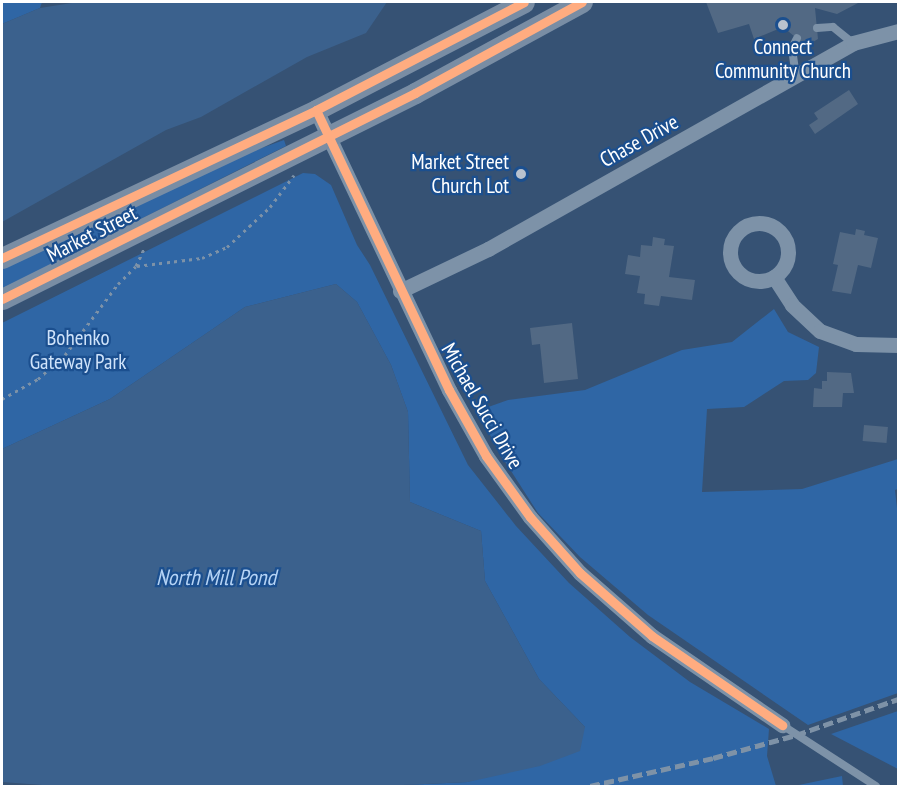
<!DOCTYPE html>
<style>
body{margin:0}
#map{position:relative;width:900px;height:788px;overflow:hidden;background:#365274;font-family:"PT Sans Narrow",sans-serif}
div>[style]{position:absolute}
.green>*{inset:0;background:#2f66a5}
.water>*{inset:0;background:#3b618d}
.building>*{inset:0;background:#526984;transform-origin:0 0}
.path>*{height:3px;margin-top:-1.5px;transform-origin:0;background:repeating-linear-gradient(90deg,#7d92a8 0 3px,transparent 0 7.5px)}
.service>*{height:8px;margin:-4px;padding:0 4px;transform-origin:4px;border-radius:4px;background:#7d92a8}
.minor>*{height:15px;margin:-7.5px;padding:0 7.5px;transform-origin:7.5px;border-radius:7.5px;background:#7d92a8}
.minor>.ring{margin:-7.5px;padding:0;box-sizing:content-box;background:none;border:15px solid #7d92a8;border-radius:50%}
.secondary>*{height:21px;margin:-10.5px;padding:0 10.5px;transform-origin:10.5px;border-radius:10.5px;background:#798da4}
.rail>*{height:4.5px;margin-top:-2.25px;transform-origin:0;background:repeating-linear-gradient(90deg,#7e92a7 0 10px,transparent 0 14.5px)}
.cycleway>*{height:9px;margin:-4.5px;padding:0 4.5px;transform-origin:4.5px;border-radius:4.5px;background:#ffac80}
.dots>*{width:16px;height:16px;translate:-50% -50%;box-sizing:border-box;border:3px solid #1b4f8f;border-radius:50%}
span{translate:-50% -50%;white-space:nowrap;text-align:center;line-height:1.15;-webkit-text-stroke:4.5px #1b4f8f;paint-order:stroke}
.poi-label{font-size:21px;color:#fff}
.right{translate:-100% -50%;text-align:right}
.street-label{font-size:21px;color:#fff}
.park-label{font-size:21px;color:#cfe3fa}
.water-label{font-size:22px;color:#b5d3f5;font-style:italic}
.frame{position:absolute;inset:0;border:3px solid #fff;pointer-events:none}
</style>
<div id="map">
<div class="green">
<div style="clip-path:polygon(2px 2px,42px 2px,40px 8px,2px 24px)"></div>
<div style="clip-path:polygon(284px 140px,286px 146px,2px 289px,2px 268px,248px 153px)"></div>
<div style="clip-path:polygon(303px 173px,315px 174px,331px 185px,357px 245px,370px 265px,468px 465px,516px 526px,569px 583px,630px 637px,690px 682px,769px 729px,767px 756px,776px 786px,382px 786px,468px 782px,585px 727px,539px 679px,485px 581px,481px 531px,410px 502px,408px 412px,391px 365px,357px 302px,336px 284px,245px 307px,110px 399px,2px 449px,2px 323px)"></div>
<div style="clip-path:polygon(774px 309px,788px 332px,819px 347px,816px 373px,808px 380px,784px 381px,744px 407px,707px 409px,702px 492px,802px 489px,898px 459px,898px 489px,895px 490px,898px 517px,898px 693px,808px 725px,648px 615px,580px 557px,538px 513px,502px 457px,477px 411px,508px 400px,585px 390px,682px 350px,732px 342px)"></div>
<div style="clip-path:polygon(898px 711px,898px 769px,831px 734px)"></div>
<div style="clip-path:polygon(842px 776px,843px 786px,794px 786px)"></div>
</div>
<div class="water">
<div style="clip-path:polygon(78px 2px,387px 2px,366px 33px,307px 57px,201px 117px,166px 130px,2px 222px,2px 24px,40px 8px)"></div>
<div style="clip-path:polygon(336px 284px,357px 302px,391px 365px,408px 412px,410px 502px,481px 531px,485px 581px,539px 679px,585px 727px,580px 751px,540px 766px,468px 782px,382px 786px,56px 786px,2px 782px,2px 449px,110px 399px,245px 307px)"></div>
</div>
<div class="building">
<div style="clip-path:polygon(706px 2px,860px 2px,837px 14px,815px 8px,818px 39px,806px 46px,783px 27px,754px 39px,749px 24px,718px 33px)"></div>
<div style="clip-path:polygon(849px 90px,858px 104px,815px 134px,809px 125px,818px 119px,814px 113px)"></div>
<div style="clip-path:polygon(856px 229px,865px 231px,864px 235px,878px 238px,871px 268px,858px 265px,851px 294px,832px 291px,838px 265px,833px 264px,840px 232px,855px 235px)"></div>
<div style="clip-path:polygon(653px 237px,665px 239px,664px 245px,674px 246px,669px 277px,695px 280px,692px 300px,661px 296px,659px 306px,644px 304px,645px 294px,637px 293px,640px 276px,625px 274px,628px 255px,640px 257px,641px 245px,652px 246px)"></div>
<div style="clip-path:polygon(572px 323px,578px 379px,544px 383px,540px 344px,532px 345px,530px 328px)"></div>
<div style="clip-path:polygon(827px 372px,851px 373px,854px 393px,843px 393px,842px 407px,813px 407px,814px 388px,822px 389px,822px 381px,827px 381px)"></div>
<div style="left:864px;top:425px;width:24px;height:16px;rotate:5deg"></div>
</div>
<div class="path">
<div style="left:137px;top:266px;width:65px;rotate:-7deg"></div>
<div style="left:202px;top:258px;width:27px;rotate:-24deg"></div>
<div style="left:227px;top:247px;width:59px;rotate:-42.9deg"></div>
<div style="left:270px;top:207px;width:40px;rotate:-53deg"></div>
<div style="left:2px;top:399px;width:41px;rotate:-29.1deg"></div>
<div style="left:38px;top:379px;width:36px;rotate:-42deg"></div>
<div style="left:65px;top:355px;width:89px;rotate:-53.3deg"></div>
<div style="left:118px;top:284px;width:25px;rotate:-45deg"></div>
<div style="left:136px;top:266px;width:19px;rotate:-65deg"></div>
</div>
<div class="service">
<div style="left:817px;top:28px;width:16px;rotate:-4deg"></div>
<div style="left:833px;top:27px;width:26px;rotate:39deg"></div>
<div style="left:796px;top:77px;width:29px;rotate:-98deg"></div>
<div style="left:792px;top:48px;width:11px;rotate:-63deg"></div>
<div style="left:782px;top:725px;width:112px;rotate:33deg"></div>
</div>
<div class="minor">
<div style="left:316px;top:110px;width:310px;rotate:64.6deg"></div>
<div style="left:449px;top:390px;width:76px;rotate:60.7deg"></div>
<div style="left:486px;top:456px;width:75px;rotate:54.2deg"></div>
<div style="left:530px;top:517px;width:75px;rotate:48.2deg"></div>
<div style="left:580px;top:573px;width:96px;rotate:41.2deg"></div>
<div style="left:652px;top:636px;width:158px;rotate:34.4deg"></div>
<div class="ring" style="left:730px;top:223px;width:43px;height:43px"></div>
<div style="left:774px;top:277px;width:33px;rotate:57deg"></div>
<div style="left:792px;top:305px;width:38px;rotate:43deg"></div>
<div style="left:820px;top:331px;width:38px;rotate:20deg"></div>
<div style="left:856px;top:344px;width:42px;rotate:1.4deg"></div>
<div style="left:400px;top:291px;width:98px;rotate:-25.5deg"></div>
<div style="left:488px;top:249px;width:419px;rotate:-29.4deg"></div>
<div style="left:853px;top:43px;width:47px;rotate:-14.9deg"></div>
</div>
<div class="secondary">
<div style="left:2px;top:258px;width:347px;rotate:-25.2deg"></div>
<div style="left:316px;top:110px;width:234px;rotate:-27.4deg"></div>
<div style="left:2px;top:299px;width:462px;rotate:-26.5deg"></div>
<div style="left:415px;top:93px;width:190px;rotate:-28.6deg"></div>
</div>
<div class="rail">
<div style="left:590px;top:786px;width:126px;rotate:-12.8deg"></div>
<div style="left:713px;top:758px;width:86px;rotate:-15.5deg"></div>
<div style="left:796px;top:735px;width:108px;rotate:-19.4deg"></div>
</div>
<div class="cycleway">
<div style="left:316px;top:110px;width:310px;rotate:64.6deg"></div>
<div style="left:449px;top:390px;width:76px;rotate:60.7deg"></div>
<div style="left:486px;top:456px;width:75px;rotate:54.2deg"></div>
<div style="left:530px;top:517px;width:75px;rotate:48.2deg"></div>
<div style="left:580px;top:573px;width:96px;rotate:41.2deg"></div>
<div style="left:652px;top:636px;width:158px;rotate:34.4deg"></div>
<div style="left:2px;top:258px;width:347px;rotate:-25.2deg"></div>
<div style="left:316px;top:110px;width:234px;rotate:-27.4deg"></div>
<div style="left:2px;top:299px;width:462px;rotate:-26.5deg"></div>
<div style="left:415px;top:93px;width:190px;rotate:-28.6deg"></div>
</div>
<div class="dots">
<div style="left:783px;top:25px;background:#b9c2ce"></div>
<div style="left:521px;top:174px;background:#b9c2ce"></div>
</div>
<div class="poi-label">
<span style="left:783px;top:59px">Connect<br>Community Church</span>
<span class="right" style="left:509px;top:174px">Market Street<br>Church Lot</span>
</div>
<div class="street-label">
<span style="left:639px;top:141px;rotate:-29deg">Chase Drive</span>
<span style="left:92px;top:234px;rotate:-27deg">Market Street</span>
<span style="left:482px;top:406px;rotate:60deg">Michael Succi Drive</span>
</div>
<div class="park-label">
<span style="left:78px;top:350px">Bohenko<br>Gateway Park</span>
</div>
<div class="water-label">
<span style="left:216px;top:578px">North Mill Pond</span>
</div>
<div class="frame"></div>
</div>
